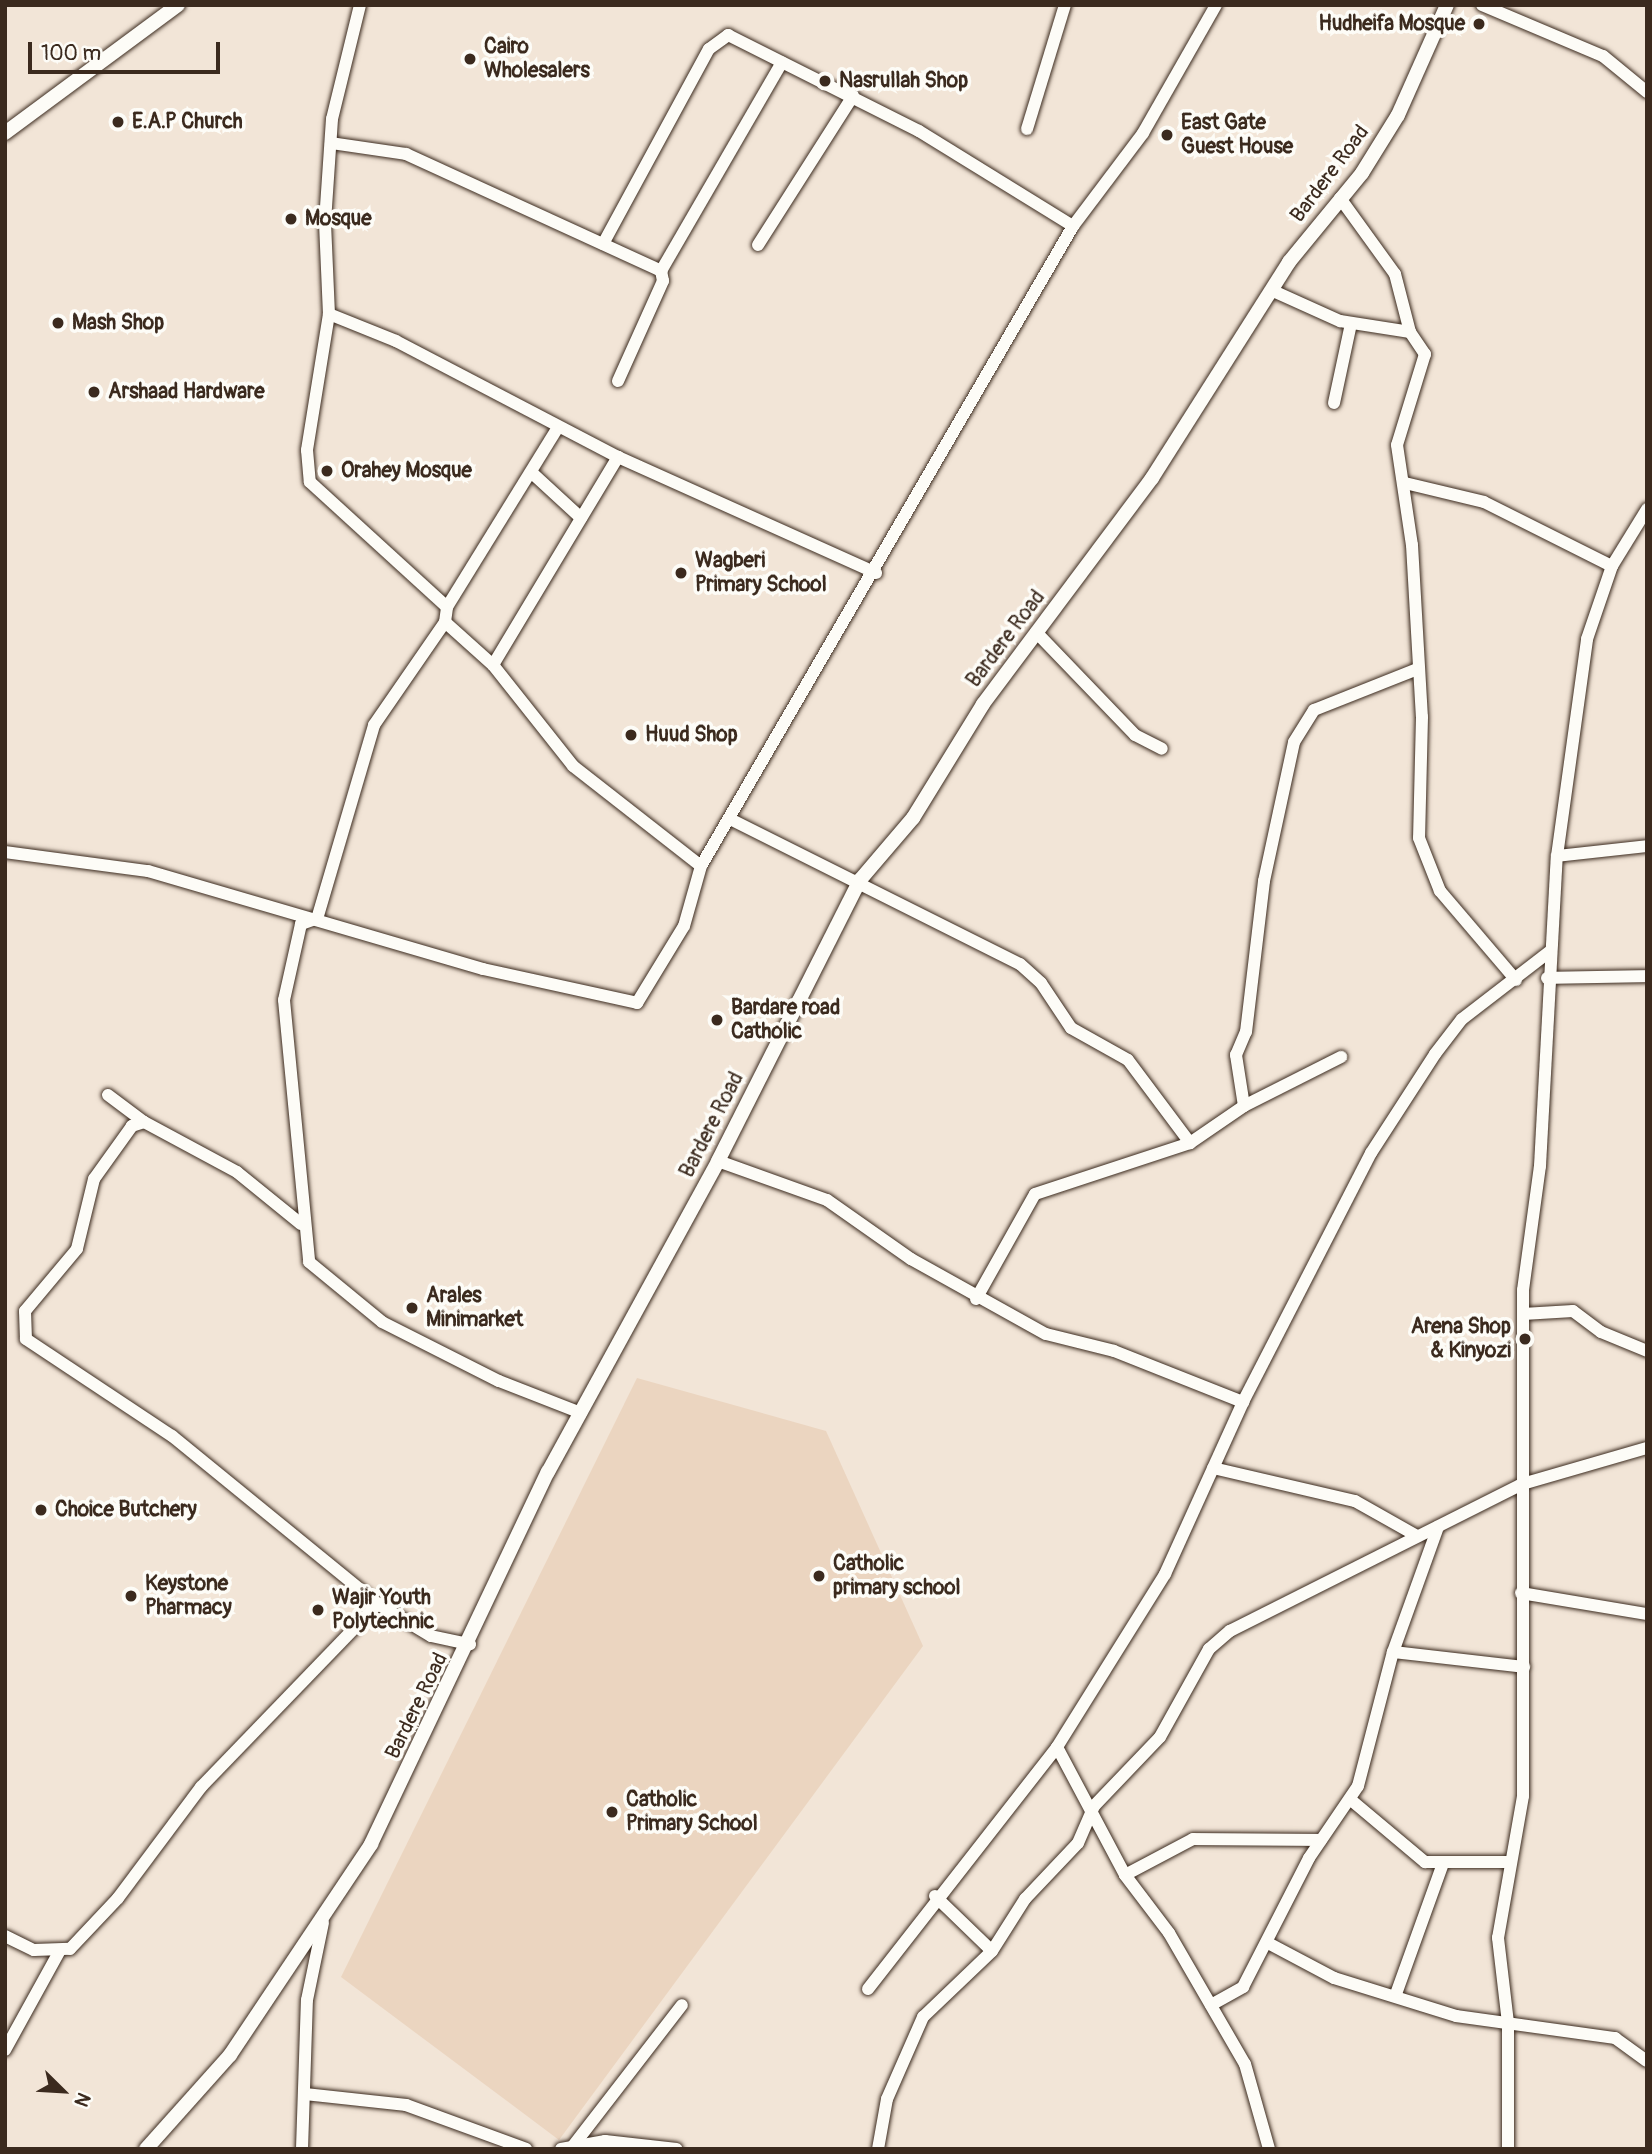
<!DOCTYPE html>
<style>
body{margin:0}
#map{position:relative;width:1652px;height:2154px;overflow:hidden;background:#f2e5d7;font-family:Pangolin,sans-serif}
div>[style]{position:absolute}
.built>*{inset:0;background:#ebd5c0}
.roads{filter:drop-shadow(0 0 2px #3b2a1e) drop-shadow(0 0 2px #3b2a1e)}
.minor>*{height:12px;margin:-6px;padding:0 6px;transform-origin:6px;border-radius:6px;background:#fdfcf7}
.tertiary>*{height:14px;margin:-7px;padding:0 7px;transform-origin:7px;border-radius:7px;background:#fdfcf7}
.dots>*{width:19px;height:19px;translate:-50% -50%;box-sizing:border-box;border:4px solid #fdfcf7;border-radius:50%}
span{translate:-50% -50%;white-space:nowrap;text-align:center;line-height:1.15;-webkit-text-stroke:7px #fdfcf7;paint-order:stroke}
.poi-label{font-size:21px;color:#3b2a1e;font-weight:700}
.right{translate:-100% -50%;text-align:right}
.left{translate:0 -50%;text-align:left}
.street-label{font-size:21px;color:#3b2a1e}
.frame{position:absolute;inset:0;border:7px solid #3b2a1e;pointer-events:none}
.north{position:absolute;left:28px;top:2056px;width:70px;height:70px;-webkit-text-stroke:5px #fdfcf7;paint-order:stroke;rotate:114deg;font-size:19px;font-weight:700;line-height:28px;text-align:center;color:#3b2a1e}
.north::after{content:'';display:block;margin:auto;width:24px;height:32px;background:#3b2a1e;clip-path:polygon(50% 0,100% 100%,50% 72%,0 100%)}
.scale{position:absolute;left:28px;top:42px;width:192px;height:32px;box-sizing:border-box;border:4px solid #3b2a1e;border-top:0;padding-left:9px;font-size:21px;line-height:24px;white-space:nowrap;color:#3b2a1e;-webkit-text-stroke:5px #fdfcf7;paint-order:stroke}
</style>
<div id="map">
<div class="built">
<div style="clip-path:polygon(637px 1378px,826px 1431px,923px 1646px,559px 2140px,341px 1977px)"></div>
</div>
<div class="roads">
<div class="minor">
<div style="left:360px;top:5px;width:117px;rotate:103.8deg"></div>
<div style="left:332px;top:119px;width:104px;rotate:93.9deg"></div>
<div style="left:325px;top:223px;width:91px;rotate:87.5deg"></div>
<div style="left:329px;top:314px;width:138px;rotate:99.2deg"></div>
<div style="left:307px;top:450px;width:32px;rotate:85deg"></div>
<div style="left:310px;top:482px;width:185px;rotate:42.4deg"></div>
<div style="left:1482px;top:5px;width:131px;rotate:22.9deg"></div>
<div style="left:1603px;top:56px;width:57px;rotate:39.3deg"></div>
<div style="left:1027px;top:129px;width:130px;rotate:-73deg"></div>
<div style="left:331px;top:143px;width:76px;rotate:8.3deg"></div>
<div style="left:406px;top:154px;width:281px;rotate:24.6deg"></div>
<div style="left:1340px;top:198px;width:94px;rotate:54.1deg"></div>
<div style="left:1395px;top:274px;width:60px;rotate:75.5deg"></div>
<div style="left:1410px;top:332px;width:27px;rotate:56deg"></div>
<div style="left:1425px;top:354px;width:95px;rotate:107.1deg"></div>
<div style="left:1397px;top:445px;width:101px;rotate:81.5deg"></div>
<div style="left:1412px;top:545px;width:172px;rotate:86.7deg"></div>
<div style="left:1422px;top:717px;width:121px;rotate:91.4deg"></div>
<div style="left:1419px;top:838px;width:57px;rotate:68.4deg"></div>
<div style="left:1440px;top:891px;width:117px;rotate:49.5deg"></div>
<div style="left:603px;top:244px;width:222px;rotate:-61.5deg"></div>
<div style="left:709px;top:49px;width:24px;rotate:-36deg"></div>
<div style="left:728px;top:35px;width:214px;rotate:26.7deg"></div>
<div style="left:919px;top:131px;width:181px;rotate:31.7deg"></div>
<div style="left:758px;top:245px;width:177px;rotate:-57.5deg"></div>
<div style="left:1271px;top:290px;width:76px;rotate:24.2deg"></div>
<div style="left:1340px;top:321px;width:71px;rotate:8.9deg"></div>
<div style="left:329px;top:314px;width:72px;rotate:21.9deg"></div>
<div style="left:396px;top:341px;width:250px;rotate:27.6deg"></div>
<div style="left:618px;top:457px;width:283px;rotate:24.2deg"></div>
<div style="left:618px;top:381px;width:110px;rotate:-65.8deg"></div>
<div style="left:663px;top:281px;width:10px;rotate:-101deg"></div>
<div style="left:661px;top:271px;width:241px;rotate:-59.9deg"></div>
<div style="left:1334px;top:403px;width:81px;rotate:-77.9deg"></div>
<div style="left:531px;top:472px;width:68px;rotate:42.6deg"></div>
<div style="left:1405px;top:483px;width:81px;rotate:13.5deg"></div>
<div style="left:1484px;top:502px;width:143px;rotate:26.6deg"></div>
<div style="left:445px;top:622px;width:64px;rotate:41.9deg"></div>
<div style="left:493px;top:665px;width:129px;rotate:51.6deg"></div>
<div style="left:573px;top:766px;width:162px;rotate:38deg"></div>
<div style="left:1036px;top:632px;width:143px;rotate:46.1deg"></div>
<div style="left:1135px;top:735px;width:30px;rotate:27deg"></div>
<div style="left:493px;top:665px;width:243px;rotate:-59deg"></div>
<div style="left:732px;top:820px;width:322px;rotate:26.6deg"></div>
<div style="left:1020px;top:964px;width:28px;rotate:42deg"></div>
<div style="left:1041px;top:983px;width:54px;rotate:56.3deg"></div>
<div style="left:1071px;top:1028px;width:65px;rotate:29.3deg"></div>
<div style="left:1128px;top:1060px;width:104px;rotate:53.2deg"></div>
<div style="left:5px;top:852px;width:144px;rotate:7.6deg"></div>
<div style="left:148px;top:871px;width:349px;rotate:16.3deg"></div>
<div style="left:483px;top:969px;width:158px;rotate:12.4deg"></div>
<div style="left:637px;top:1003px;width:90px;rotate:-58.6deg"></div>
<div style="left:684px;top:926px;width:62px;rotate:-74.2deg"></div>
<div style="left:701px;top:866px;width:740px;rotate:-59.83deg"></div>
<div style="left:1073px;top:226px;width:116px;rotate:-53deg"></div>
<div style="left:1143px;top:133px;width:147px;rotate:-60.3deg"></div>
<div style="left:1557px;top:856px;width:91px;rotate:-6.3deg"></div>
<div style="left:315px;top:919px;width:15px;rotate:160deg"></div>
<div style="left:301px;top:924px;width:78px;rotate:102.6deg"></div>
<div style="left:284px;top:1000px;width:263px;rotate:84.5deg"></div>
<div style="left:309px;top:1262px;width:94px;rotate:39.4deg"></div>
<div style="left:382px;top:1322px;width:131px;rotate:26.8deg"></div>
<div style="left:499px;top:1381px;width:88px;rotate:21.3deg"></div>
<div style="left:317px;top:919px;width:202px;rotate:-73.6deg"></div>
<div style="left:374px;top:725px;width:125px;rotate:-55.4deg"></div>
<div style="left:445px;top:622px;width:15px;rotate:-82deg"></div>
<div style="left:447px;top:607px;width:211px;rotate:-58.3deg"></div>
<div style="left:1547px;top:978px;width:100px;rotate:-1.1deg"></div>
<div style="left:108px;top:1095px;width:45px;rotate:36.9deg"></div>
<div style="left:1244px;top:1106px;width:52px;rotate:-98.9deg"></div>
<div style="left:1236px;top:1055px;width:25px;rotate:-67deg"></div>
<div style="left:1246px;top:1032px;width:152px;rotate:-83.2deg"></div>
<div style="left:1264px;top:881px;width:142px;rotate:-77.8deg"></div>
<div style="left:1294px;top:742px;width:38px;rotate:-58deg"></div>
<div style="left:1314px;top:710px;width:109px;rotate:-21.6deg"></div>
<div style="left:718px;top:1161px;width:116px;rotate:19.7deg"></div>
<div style="left:827px;top:1200px;width:103px;rotate:35.1deg"></div>
<div style="left:911px;top:1259px;width:154px;rotate:29.1deg"></div>
<div style="left:1046px;top:1334px;width:70px;rotate:14deg"></div>
<div style="left:1114px;top:1351px;width:139px;rotate:21.6deg"></div>
<div style="left:301px;top:1224px;width:82px;rotate:-140.9deg"></div>
<div style="left:237px;top:1172px;width:106px;rotate:-151.7deg"></div>
<div style="left:144px;top:1122px;width:13px;rotate:162deg"></div>
<div style="left:132px;top:1126px;width:65px;rotate:125.6deg"></div>
<div style="left:94px;top:1179px;width:72px;rotate:103.7deg"></div>
<div style="left:77px;top:1249px;width:81px;rotate:130deg"></div>
<div style="left:25px;top:1311px;width:28px;rotate:88deg"></div>
<div style="left:26px;top:1339px;width:175px;rotate:33.6deg"></div>
<div style="left:172px;top:1436px;width:266px;rotate:39.2deg"></div>
<div style="left:378px;top:1604px;width:62px;rotate:31.1deg"></div>
<div style="left:431px;top:1636px;width:40px;rotate:12deg"></div>
<div style="left:976px;top:1299px;width:120px;rotate:-60.7deg"></div>
<div style="left:1035px;top:1194px;width:163px;rotate:-18.2deg"></div>
<div style="left:1190px;top:1143px;width:65px;rotate:-34.4deg"></div>
<div style="left:1244px;top:1106px;width:109px;rotate:-26.8deg"></div>
<div style="left:1523px;top:1314px;width:50px;rotate:-3.4deg"></div>
<div style="left:1573px;top:1311px;width:35px;rotate:37deg"></div>
<div style="left:1601px;top:1332px;width:50px;rotate:22.4deg"></div>
<div style="left:1213px;top:1468px;width:146px;rotate:13.1deg"></div>
<div style="left:1355px;top:1501px;width:71px;rotate:29.4deg"></div>
<div style="left:1521px;top:1593px;width:128px;rotate:9.5deg"></div>
<div style="left:1393px;top:1652px;width:132px;rotate:6.5deg"></div>
<div style="left:1057px;top:1747px;width:145px;rotate:62deg"></div>
<div style="left:1125px;top:1875px;width:73px;rotate:52.8deg"></div>
<div style="left:1169px;top:1933px;width:151px;rotate:59.9deg"></div>
<div style="left:1245px;top:2064px;width:88px;rotate:74.2deg"></div>
<div style="left:1351px;top:1800px;width:97px;rotate:40deg"></div>
<div style="left:1425px;top:1862px;width:85px"></div>
<div style="left:1125px;top:1875px;width:77px;rotate:-27.9deg"></div>
<div style="left:1193px;top:1839px;width:128px;rotate:0.4deg"></div>
<div style="left:935px;top:1896px;width:79px;rotate:44deg"></div>
<div style="left:5px;top:1936px;width:32px;rotate:26deg"></div>
<div style="left:34px;top:1950px;width:36px;rotate:-2deg"></div>
<div style="left:70px;top:1949px;width:70px;rotate:-46.7deg"></div>
<div style="left:118px;top:1898px;width:139px;rotate:-53.2deg"></div>
<div style="left:201px;top:1787px;width:255px;rotate:-46deg"></div>
<div style="left:1268px;top:1943px;width:75px;rotate:27.9deg"></div>
<div style="left:1334px;top:1978px;width:128px;rotate:17.3deg"></div>
<div style="left:1456px;top:2016px;width:161px;rotate:7.9deg"></div>
<div style="left:1615px;top:2038px;width:39px;rotate:36deg"></div>
<div style="left:868px;top:1989px;width:307px;rotate:-52deg"></div>
<div style="left:1057px;top:1747px;width:204px;rotate:-58deg"></div>
<div style="left:1165px;top:1574px;width:189px;rotate:-65.6deg"></div>
<div style="left:1243px;top:1402px;width:280px;rotate:-62.8deg"></div>
<div style="left:1371px;top:1153px;width:118px;rotate:-57.1deg"></div>
<div style="left:1435px;top:1054px;width:44px;rotate:-52.4deg"></div>
<div style="left:1462px;top:1019px;width:110px;rotate:-37.6deg"></div>
<div style="left:1396px;top:1994px;width:136px;rotate:-70.2deg"></div>
<div style="left:1211px;top:2005px;width:37px;rotate:-29deg"></div>
<div style="left:1243px;top:1987px;width:145px;rotate:-62.9deg"></div>
<div style="left:1309px;top:1858px;width:87px;rotate:-55.8deg"></div>
<div style="left:1358px;top:1786px;width:138px;rotate:-75.4deg"></div>
<div style="left:1393px;top:1652px;width:133px;rotate:-70.2deg"></div>
<div style="left:5px;top:2050px;width:112px;rotate:-61.1deg"></div>
<div style="left:305px;top:2094px;width:102px;rotate:6.2deg"></div>
<div style="left:406px;top:2105px;width:128px;rotate:20.1deg"></div>
<div style="left:573px;top:2146px;width:178px;rotate:-52.3deg"></div>
<div style="left:302px;top:2149px;width:149px;rotate:-88.1deg"></div>
<div style="left:307px;top:2000px;width:79px;rotate:-78.3deg"></div>
<div style="left:561px;top:2149px;width:45px;rotate:-10.3deg"></div>
<div style="left:605px;top:2141px;width:72px;rotate:6.3deg"></div>
<div style="left:878px;top:2149px;width:51px;rotate:-79.8deg"></div>
<div style="left:887px;top:2099px;width:90px;rotate:-66.3deg"></div>
<div style="left:923px;top:2017px;width:95px;rotate:-43.7deg"></div>
<div style="left:992px;top:1951px;width:62px;rotate:-57.6deg"></div>
<div style="left:1025px;top:1899px;width:77px;rotate:-46.6deg"></div>
<div style="left:1078px;top:1843px;width:40px;rotate:-66.6deg"></div>
<div style="left:1094px;top:1806px;width:95px;rotate:-46.3deg"></div>
<div style="left:1160px;top:1737px;width:101px;rotate:-60.9deg"></div>
<div style="left:1209px;top:1649px;width:28px;rotate:-41deg"></div>
<div style="left:1230px;top:1631px;width:327px;rotate:-26.7deg"></div>
<div style="left:1522px;top:1484px;width:130px;rotate:-16.1deg"></div>
<div style="left:1508px;top:2149px;width:126px;rotate:-90deg"></div>
<div style="left:1508px;top:2023px;width:86px;rotate:-96.7deg"></div>
<div style="left:1498px;top:1938px;width:144px;rotate:-80deg"></div>
<div style="left:1523px;top:1796px;width:506px;rotate:-90deg"></div>
<div style="left:1523px;top:1290px;width:125px;rotate:-82.2deg"></div>
<div style="left:1540px;top:1166px;width:310px;rotate:-86.9deg"></div>
<div style="left:1557px;top:856px;width:219px;rotate:-82.1deg"></div>
<div style="left:1587px;top:639px;width:77px;rotate:-71.1deg"></div>
<div style="left:1612px;top:566px;width:67px;rotate:-58.4deg"></div>
</div>
<div class="tertiary">
<div style="left:5px;top:133px;width:215px;rotate:-36.5deg"></div>
<div style="left:146px;top:2149px;width:126px;rotate:-48.2deg"></div>
<div style="left:230px;top:2055px;width:254px;rotate:-56.2deg"></div>
<div style="left:371px;top:1844px;width:412px;rotate:-64.6deg"></div>
<div style="left:548px;top:1472px;width:354px;rotate:-61.3deg"></div>
<div style="left:718px;top:1161px;width:315px;rotate:-63.2deg"></div>
<div style="left:860px;top:880px;width:82px;rotate:-49.5deg"></div>
<div style="left:913px;top:818px;width:134px;rotate:-58.4deg"></div>
<div style="left:983px;top:704px;width:282px;rotate:-53.2deg"></div>
<div style="left:1152px;top:478px;width:256px;rotate:-57.6deg"></div>
<div style="left:1289px;top:262px;width:115px;rotate:-50.6deg"></div>
<div style="left:1362px;top:173px;width:68px;rotate:-58.2deg"></div>
<div style="left:1398px;top:115px;width:120px;rotate:-66deg"></div>
</div>
</div>
<div class="dots">
<div style="left:1479px;top:24px;background:#3b2a1e"></div>
<div style="left:470px;top:59px;background:#3b2a1e"></div>
<div style="left:825px;top:81px;background:#3b2a1e"></div>
<div style="left:118px;top:122px;background:#3b2a1e"></div>
<div style="left:1167px;top:135px;background:#3b2a1e"></div>
<div style="left:291px;top:219px;background:#3b2a1e"></div>
<div style="left:58px;top:323px;background:#3b2a1e"></div>
<div style="left:94px;top:392px;background:#3b2a1e"></div>
<div style="left:327px;top:471px;background:#3b2a1e"></div>
<div style="left:681px;top:573px;background:#3b2a1e"></div>
<div style="left:631px;top:735px;background:#3b2a1e"></div>
<div style="left:717px;top:1020px;background:#3b2a1e"></div>
<div style="left:412px;top:1308px;background:#3b2a1e"></div>
<div style="left:1525px;top:1339px;background:#3b2a1e"></div>
<div style="left:41px;top:1510px;background:#3b2a1e"></div>
<div style="left:819px;top:1576px;background:#3b2a1e"></div>
<div style="left:131px;top:1596px;background:#3b2a1e"></div>
<div style="left:318px;top:1610px;background:#3b2a1e"></div>
<div style="left:612px;top:1812px;background:#3b2a1e"></div>
</div>
<div class="poi-label">
<span class="right" style="left:1465px;top:24px">Hudheifa Mosque</span>
<span class="left" style="left:484px;top:59px">Cairo<br>Wholesalers</span>
<span class="left" style="left:839px;top:81px">Nasrullah Shop</span>
<span class="left" style="left:132px;top:122px">E.A.P Church</span>
<span class="left" style="left:1181px;top:135px">East Gate<br>Guest House</span>
<span class="left" style="left:305px;top:219px">Mosque</span>
<span class="left" style="left:72px;top:323px">Mash Shop</span>
<span class="left" style="left:108px;top:392px">Arshaad Hardware</span>
<span class="left" style="left:341px;top:471px">Orahey Mosque</span>
<span class="left" style="left:695px;top:573px">Wagberi<br>Primary School</span>
<span class="left" style="left:645px;top:735px">Huud Shop</span>
<span class="left" style="left:731px;top:1020px">Bardare road<br>Catholic</span>
<span class="left" style="left:426px;top:1308px">Arales<br>Minimarket</span>
<span class="right" style="left:1511px;top:1339px">Arena Shop<br>&amp; Kinyozi</span>
<span class="left" style="left:55px;top:1510px">Choice Butchery</span>
<span class="left" style="left:833px;top:1576px">Catholic<br>primary school</span>
<span class="left" style="left:145px;top:1596px">Keystone<br>Pharmacy</span>
<span class="left" style="left:332px;top:1610px">Wajir Youth<br>Polytechnic</span>
<span class="left" style="left:626px;top:1812px">Catholic<br>Primary School</span>
</div>
<div class="street-label">
<span style="left:1330px;top:174px;rotate:-53deg">Bardere Road</span>
<span style="left:1006px;top:639px;rotate:-53deg">Bardere Road</span>
<span style="left:712px;top:1125px;rotate:-63deg">Bardere Road</span>
<span style="left:417px;top:1706px;rotate:-64deg">Bardere Road</span>
</div>
<div class="frame"></div>
<div class="north">N</div>
<div class="scale">100 m</div>
</div>
